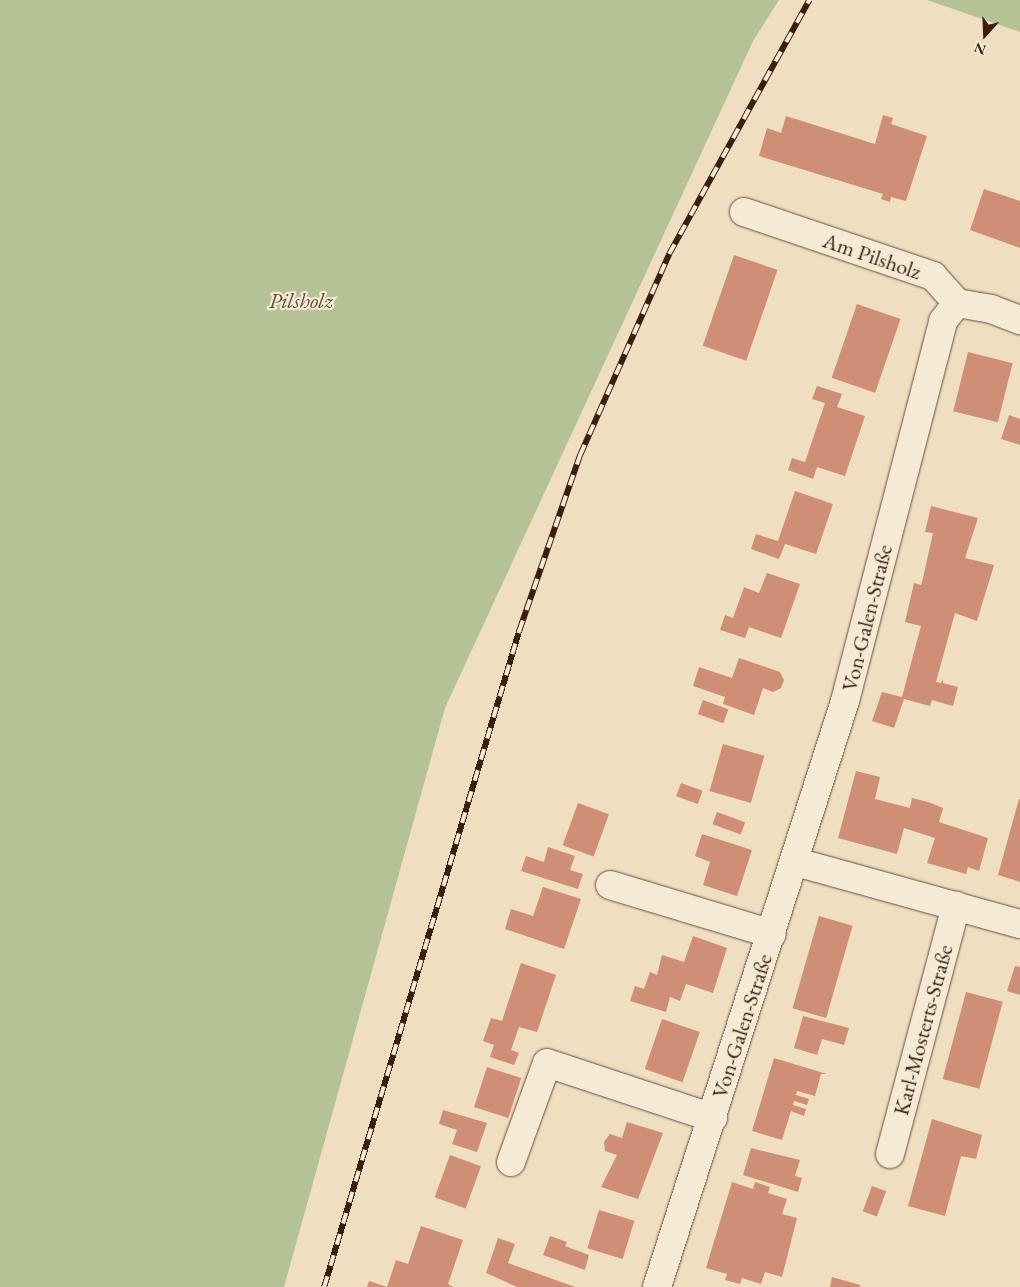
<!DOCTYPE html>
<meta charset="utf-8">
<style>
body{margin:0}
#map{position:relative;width:1020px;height:1287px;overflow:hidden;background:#efdec0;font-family:"EB Garamond",serif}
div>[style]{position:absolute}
.green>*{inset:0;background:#b5c296}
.building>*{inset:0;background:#cf8e76;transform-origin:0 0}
.roads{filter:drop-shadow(0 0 1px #694e3d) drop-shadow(0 0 1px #694e3d)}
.minor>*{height:28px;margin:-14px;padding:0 14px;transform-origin:14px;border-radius:14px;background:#f5ead6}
.rail>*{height:5.5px;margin-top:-2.75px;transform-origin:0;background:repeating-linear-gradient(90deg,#f5ead6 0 11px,#3c1e11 0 22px);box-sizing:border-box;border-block:1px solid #3c1e11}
span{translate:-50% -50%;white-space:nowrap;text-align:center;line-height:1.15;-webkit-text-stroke:4.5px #f5ead6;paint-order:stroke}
.street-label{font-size:22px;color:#3c1e11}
.park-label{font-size:22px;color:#604f39;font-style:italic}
.north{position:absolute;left:960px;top:10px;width:50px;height:50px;-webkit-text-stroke:4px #f5ead6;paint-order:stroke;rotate:200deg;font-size:14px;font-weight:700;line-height:20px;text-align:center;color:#3c1e11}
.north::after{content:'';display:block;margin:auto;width:18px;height:22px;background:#3c1e11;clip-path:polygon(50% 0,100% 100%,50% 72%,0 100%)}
</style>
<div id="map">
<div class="green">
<div style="clip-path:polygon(0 0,779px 0,753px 41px,445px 708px,284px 1287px,0 1287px)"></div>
<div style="clip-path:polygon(927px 0,1020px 0,1020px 32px)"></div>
</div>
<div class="building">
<div style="clip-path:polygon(883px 115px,893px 118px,891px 124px,927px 136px,906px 201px,891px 197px,890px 202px,881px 199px,883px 194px,759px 156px,767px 128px,781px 133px,786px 116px,875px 144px)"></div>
<div style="clip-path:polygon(984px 189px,1020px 201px,1020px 248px,970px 230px)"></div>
<div style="left:734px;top:255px;width:46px;height:96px;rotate:19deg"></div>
<div style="left:857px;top:304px;width:46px;height:78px;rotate:19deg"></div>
<div style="left:968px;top:352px;width:46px;height:61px;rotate:14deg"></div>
<div style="clip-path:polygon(817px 386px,842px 394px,837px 407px,865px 416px,845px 476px,817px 467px,813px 479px,788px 470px,792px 458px,805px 462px,825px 403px,812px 399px)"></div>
<div style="clip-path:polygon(1009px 415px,1020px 419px,1020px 445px,1001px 439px)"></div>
<div style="clip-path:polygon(795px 491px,833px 504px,816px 554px,785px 544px,779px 559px,751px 549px,756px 534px,778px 541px)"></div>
<div style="clip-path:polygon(931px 506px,978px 518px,965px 558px,994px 565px,977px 621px,955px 613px,936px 682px,941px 683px,943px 679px,943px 683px,958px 687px,953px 706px,932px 700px,930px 706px,904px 699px,894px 728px,872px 721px,882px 692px,902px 697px,921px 626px,905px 622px,914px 583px,921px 585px,923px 578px,933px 533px,925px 532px)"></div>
<div style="clip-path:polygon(767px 573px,800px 584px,781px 638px,749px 627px,745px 638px,720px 630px,725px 615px,733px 618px,744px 587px,759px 593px)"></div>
<div style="clip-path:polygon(739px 658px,780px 672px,784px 680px,781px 688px,773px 692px,763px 688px,754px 715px,723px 704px,725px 697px,693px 686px,699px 667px,732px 678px)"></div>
<div style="left:703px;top:700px;width:27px;height:15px;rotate:20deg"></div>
<div style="left:723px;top:744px;width:43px;height:49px;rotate:16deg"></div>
<div style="clip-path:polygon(856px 771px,880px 777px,875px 799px,910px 808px,912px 798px,928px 802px,943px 808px,939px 822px,988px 838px,979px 871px,968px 867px,966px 874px,927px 863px,935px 838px,904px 828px,897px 854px,838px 838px)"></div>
<div style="left:681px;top:783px;width:23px;height:14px;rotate:20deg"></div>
<div style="clip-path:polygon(1019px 799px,1020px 799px,1020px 882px,998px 875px)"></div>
<div style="left:578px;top:803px;width:33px;height:45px;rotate:20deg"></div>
<div style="left:717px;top:812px;width:30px;height:13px;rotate:20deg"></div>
<div style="clip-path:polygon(702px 834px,752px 850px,737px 896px,703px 885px,710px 862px,695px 856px)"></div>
<div style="clip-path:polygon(548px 847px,575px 856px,570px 870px,583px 874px,578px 889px,521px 871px,526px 856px,544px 862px)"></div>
<div style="clip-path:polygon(543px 887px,581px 899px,564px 949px,505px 929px,511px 909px,533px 916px)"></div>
<div style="left:819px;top:916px;width:35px;height:96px;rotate:16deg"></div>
<div style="clip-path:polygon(693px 936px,727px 948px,713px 993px,686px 984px,680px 1001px,670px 997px,666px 1012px,630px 1001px,635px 986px,644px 989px,650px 972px,657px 975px,662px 955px,684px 962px)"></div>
<div style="clip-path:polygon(521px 963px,556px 975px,537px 1032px,519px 1027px,511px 1050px,519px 1053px,514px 1065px,490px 1057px,494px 1045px,483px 1041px,491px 1018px,502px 1021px)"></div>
<div style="clip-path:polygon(1015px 966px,1020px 967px,1020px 995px,1007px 991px)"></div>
<div style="left:966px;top:992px;width:38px;height:90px;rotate:15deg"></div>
<div style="clip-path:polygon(803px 1016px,849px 1028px,844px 1045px,822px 1039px,817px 1055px,794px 1048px)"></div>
<div style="left:662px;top:1019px;width:40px;height:53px;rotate:19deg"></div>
<div style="clip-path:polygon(774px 1058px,827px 1074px,821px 1074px,815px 1096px,797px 1091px,796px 1095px,809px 1099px,807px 1105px,794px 1101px,793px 1105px,806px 1109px,804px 1116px,791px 1111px,782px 1140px,752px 1131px)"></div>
<div style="left:487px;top:1067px;width:36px;height:42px;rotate:18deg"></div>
<div style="clip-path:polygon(443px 1110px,487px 1123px,477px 1152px,452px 1144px,457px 1130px,439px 1124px)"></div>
<div style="clip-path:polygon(932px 1119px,982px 1135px,976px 1159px,961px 1156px,945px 1216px,908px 1206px)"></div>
<div style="clip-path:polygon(627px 1122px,663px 1133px,638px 1199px,601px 1187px,617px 1155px,605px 1151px,604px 1142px,610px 1134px,622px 1138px)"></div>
<div style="clip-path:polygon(751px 1148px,800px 1160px,795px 1176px,802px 1178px,798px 1192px,743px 1175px)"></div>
<div style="left:450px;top:1155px;width:33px;height:45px;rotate:20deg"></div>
<div style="clip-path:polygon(732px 1182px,753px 1189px,755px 1182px,770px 1187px,768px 1193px,787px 1199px,782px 1214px,797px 1218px,782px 1277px,765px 1272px,761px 1284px,742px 1278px,740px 1284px,725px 1280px,727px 1274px,706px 1268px)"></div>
<div style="left:872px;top:1186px;width:15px;height:27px;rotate:20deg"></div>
<div style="left:599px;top:1210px;width:37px;height:40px;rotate:17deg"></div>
<div style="clip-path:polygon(421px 1226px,463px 1240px,448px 1284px,453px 1287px,387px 1287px,396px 1260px,408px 1264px)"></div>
<div style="clip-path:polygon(550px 1236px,567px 1242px,565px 1246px,589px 1255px,585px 1270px,543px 1255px)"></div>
<div style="clip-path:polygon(498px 1238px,515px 1244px,508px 1263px,575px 1287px,517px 1287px,486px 1273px)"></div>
<div style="clip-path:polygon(832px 1277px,860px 1285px,860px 1287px,830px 1287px)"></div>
<div style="clip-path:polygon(369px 1281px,387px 1287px,367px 1287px)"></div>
</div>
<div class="roads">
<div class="minor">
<div style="left:744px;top:212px;width:200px;rotate:18.7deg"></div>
<div style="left:933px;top:276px;width:36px;rotate:48deg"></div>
<div style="left:957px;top:303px;width:35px;rotate:10deg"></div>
<div style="left:991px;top:309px;width:31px;rotate:21deg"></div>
<div style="left:796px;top:862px;width:232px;rotate:15.5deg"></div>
<div style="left:610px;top:885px;width:169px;rotate:16.8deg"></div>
<div style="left:890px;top:1154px;width:257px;rotate:-75.1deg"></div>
<div style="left:511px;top:1162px;width:105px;rotate:-70deg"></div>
<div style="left:547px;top:1063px;width:175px;rotate:18.3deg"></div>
<div style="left:657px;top:1287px;width:615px;rotate:-72.21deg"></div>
<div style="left:845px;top:701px;width:392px;rotate:-75.5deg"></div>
<div style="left:943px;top:321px;width:23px;rotate:-52deg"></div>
</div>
</div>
<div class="rail">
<div style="left:324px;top:1287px;width:684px;rotate:-73.45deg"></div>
<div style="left:519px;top:631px;width:186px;rotate:-70.9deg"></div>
<div style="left:580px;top:455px;width:220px;rotate:-66.1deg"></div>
<div style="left:669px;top:254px;width:290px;rotate:-61.1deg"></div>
</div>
<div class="street-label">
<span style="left:872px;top:256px;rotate:19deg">Am Pilsholz</span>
<span style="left:867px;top:618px;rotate:-76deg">Von-Galen-Straße</span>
<span style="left:742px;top:1026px;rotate:-72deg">Von-Galen-Straße</span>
<span style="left:923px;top:1030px;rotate:-75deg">Karl-Mosterts-Straße</span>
</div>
<div class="park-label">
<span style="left:301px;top:301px">Pilsholz</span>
</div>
<div class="north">N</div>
</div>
